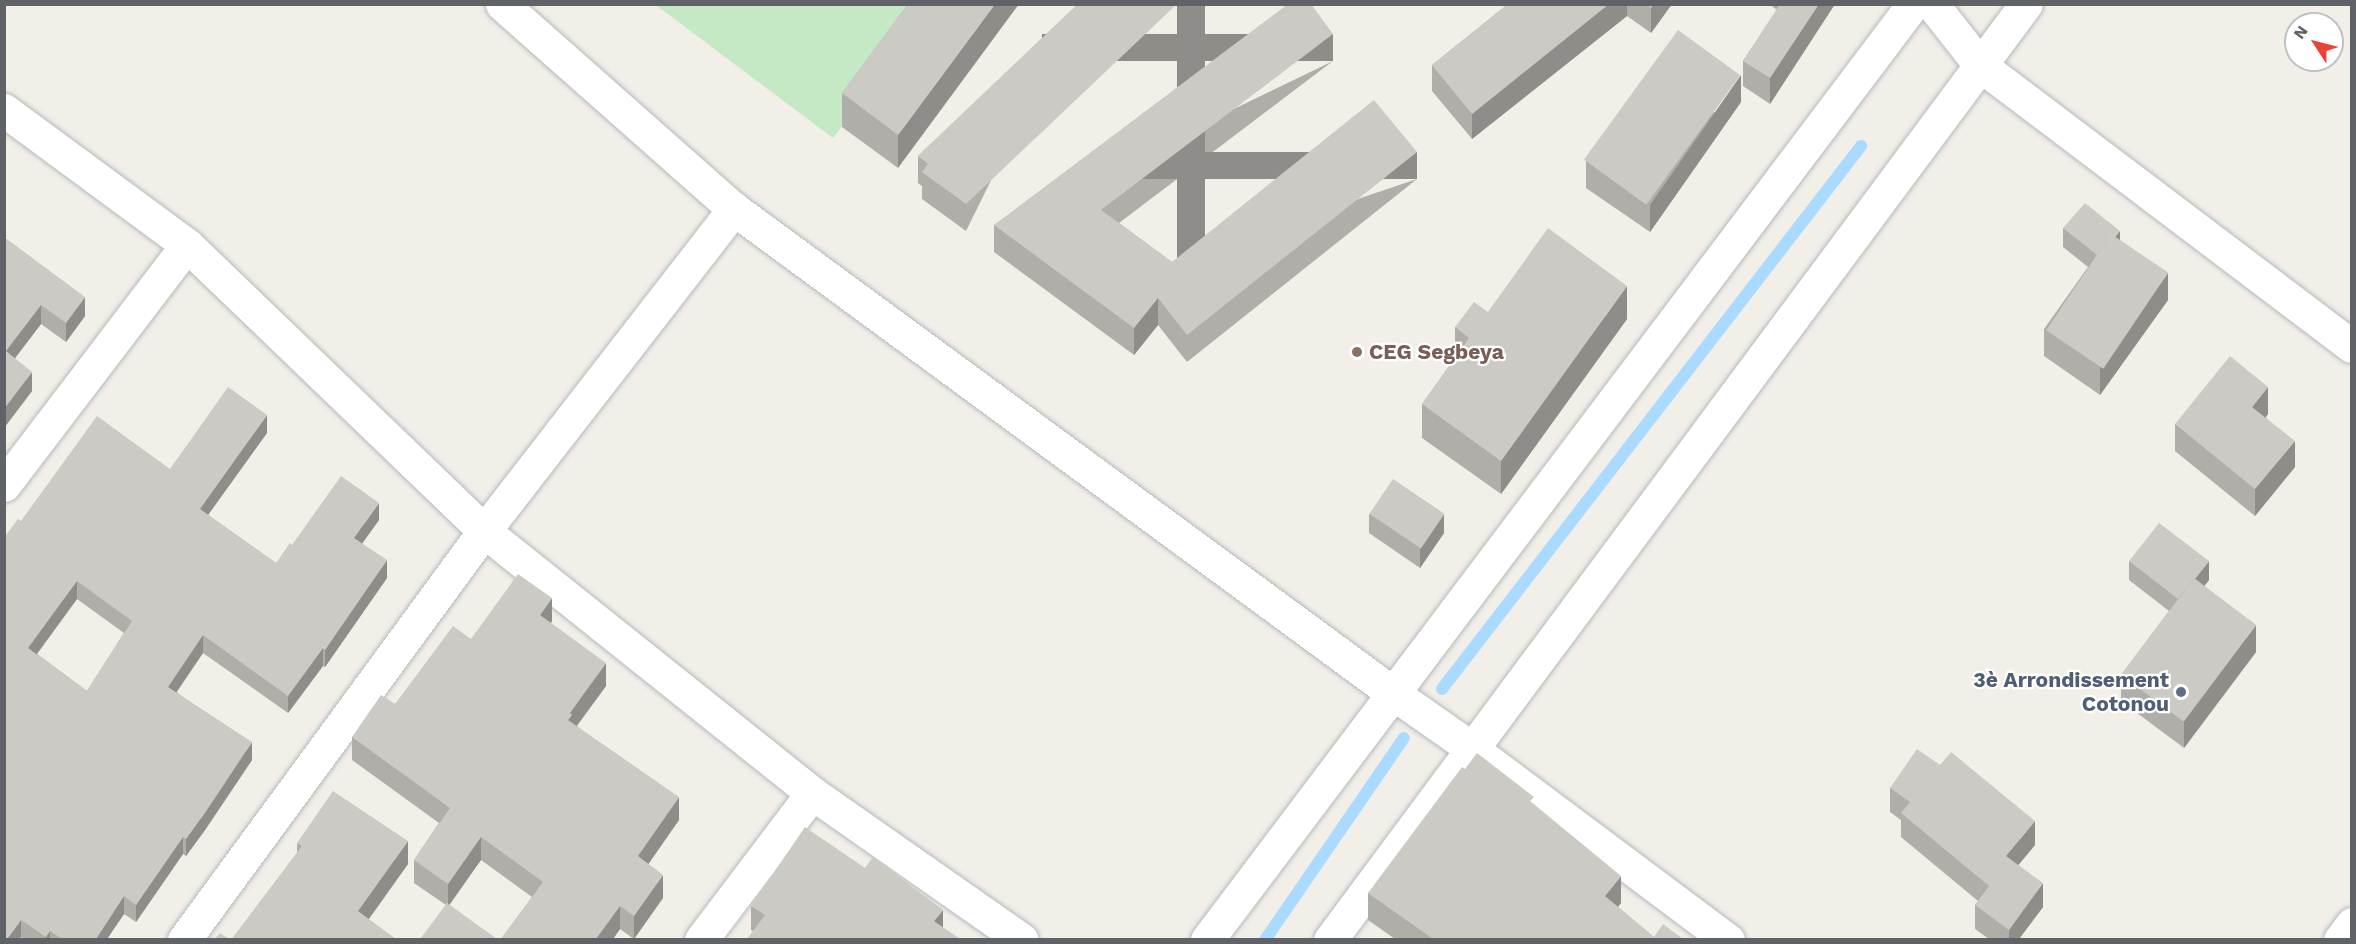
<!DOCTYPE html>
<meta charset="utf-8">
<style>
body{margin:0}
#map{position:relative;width:2356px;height:944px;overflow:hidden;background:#f1efe8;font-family:"Work Sans",sans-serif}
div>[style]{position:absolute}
.green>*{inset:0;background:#c5e8c5}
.stream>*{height:12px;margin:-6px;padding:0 6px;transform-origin:6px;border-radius:6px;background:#aadaff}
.roads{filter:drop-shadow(0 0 2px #b5b8bc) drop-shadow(0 0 2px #b5b8bc)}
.minor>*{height:33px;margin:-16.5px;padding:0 16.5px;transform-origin:16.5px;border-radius:16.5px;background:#fff}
.tertiary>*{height:33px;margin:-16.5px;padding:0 16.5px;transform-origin:16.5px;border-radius:16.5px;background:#fff}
.wall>*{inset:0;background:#afaea9}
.shaded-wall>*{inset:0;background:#8f8d8a;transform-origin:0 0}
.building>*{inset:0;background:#cccac5;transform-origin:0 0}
.dots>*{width:16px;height:16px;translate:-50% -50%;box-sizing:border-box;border:3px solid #fff;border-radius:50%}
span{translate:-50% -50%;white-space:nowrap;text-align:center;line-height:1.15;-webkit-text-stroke:4.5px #fff;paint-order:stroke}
.education-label{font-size:21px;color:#785e54;font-weight:700}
.left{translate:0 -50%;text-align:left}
.service-label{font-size:21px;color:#4e5e75;font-weight:700}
.right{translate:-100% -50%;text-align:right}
.frame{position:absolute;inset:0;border:6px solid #5f6368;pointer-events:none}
.north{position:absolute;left:2284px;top:12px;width:60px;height:60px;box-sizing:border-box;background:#fff;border:2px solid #bfc1c3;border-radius:50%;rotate:306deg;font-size:16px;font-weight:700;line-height:24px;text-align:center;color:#5f6368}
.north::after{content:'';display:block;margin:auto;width:21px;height:27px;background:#ea4335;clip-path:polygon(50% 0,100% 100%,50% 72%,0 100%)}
</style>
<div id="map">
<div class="green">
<div style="clip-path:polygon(656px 5px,932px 5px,833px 138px)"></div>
</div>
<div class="stream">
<div style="left:1442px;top:689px;width:686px;rotate:-52.34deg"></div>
<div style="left:1265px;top:940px;width:245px;rotate:-55.5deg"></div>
</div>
<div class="roads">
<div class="minor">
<div style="left:502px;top:4px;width:310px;rotate:41.5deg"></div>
<div style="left:734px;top:209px;width:819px;rotate:36.31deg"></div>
<div style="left:1394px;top:694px;width:94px;rotate:35deg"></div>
<div style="left:1471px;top:748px;width:321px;rotate:36.8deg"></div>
<div style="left:1932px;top:4px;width:78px;rotate:51.8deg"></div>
<div style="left:1980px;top:65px;width:466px;rotate:37.1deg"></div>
<div style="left:4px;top:110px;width:227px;rotate:36.4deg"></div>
<div style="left:187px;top:245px;width:412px;rotate:43.9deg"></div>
<div style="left:484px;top:531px;width:420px;rotate:38.6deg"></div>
<div style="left:812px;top:793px;width:256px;rotate:35deg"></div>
<div style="left:4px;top:485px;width:302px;rotate:-52.7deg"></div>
<div style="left:184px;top:940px;width:507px;rotate:-53.74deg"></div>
<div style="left:484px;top:531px;width:408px;rotate:-52.2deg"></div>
<div style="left:701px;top:940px;width:184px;rotate:-52.9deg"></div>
<div style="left:2340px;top:940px;width:20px;rotate:-53deg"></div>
</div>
<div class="tertiary">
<div style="left:1207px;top:940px;width:1172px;rotate:-52.97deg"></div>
<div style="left:1330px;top:940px;width:1166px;rotate:-53.37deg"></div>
</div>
</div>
<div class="wall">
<div style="clip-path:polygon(908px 4px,898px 168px,842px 127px,842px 93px)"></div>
<div style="clip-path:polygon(1078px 4px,966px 231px,922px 199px,922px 186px,918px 183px,918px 156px)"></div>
<div style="clip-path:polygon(1508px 4px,1672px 4px,1651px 33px,1627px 16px,1472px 139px,1432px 91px,1432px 65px)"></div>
<div style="clip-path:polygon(1769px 4px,1835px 4px,1770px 104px,1743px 86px,1743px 61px,1777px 10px)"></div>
<div style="clip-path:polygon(1333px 61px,1119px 223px,1172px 262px,1417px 179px,1187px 362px,1158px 325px,1134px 355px,994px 252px,994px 225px)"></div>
<div style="clip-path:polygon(1741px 102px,1650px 232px,1586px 188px,1586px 161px)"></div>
<div style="clip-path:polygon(2063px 228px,2120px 240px,2168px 300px,2100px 395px,2044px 356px,2044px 329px,2088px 267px,2063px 247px)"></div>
<div style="clip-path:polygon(4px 237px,85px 316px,66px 342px,41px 324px,15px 358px,32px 391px,4px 428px)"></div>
<div style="clip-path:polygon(1488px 312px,1627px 319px,1501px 494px,1422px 438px,1422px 404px,1455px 358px,1455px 327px)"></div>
<div style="clip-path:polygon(2268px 414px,2266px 417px,2295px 467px,2255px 516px,2175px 451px,2175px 424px)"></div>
<div style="clip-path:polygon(evenodd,267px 433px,208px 515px,276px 563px,292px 545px,379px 520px,362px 543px,387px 578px,325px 667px,323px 666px,288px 713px,203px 653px,177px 692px,252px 760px,205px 830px,186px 856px,183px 854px,136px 922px,124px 914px,107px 939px,24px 939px,21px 937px,19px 939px,21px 521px,170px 469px,267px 433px,77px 599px,124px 633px,87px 691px,37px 654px,77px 599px)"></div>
<div style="clip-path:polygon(1369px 514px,1444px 533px,1420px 568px,1369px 533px)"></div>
<div style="clip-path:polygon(2129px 561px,2209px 580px,2204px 586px,2256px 652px,2184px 748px,2121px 701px,2121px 675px,2169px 611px,2129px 580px)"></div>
<div style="clip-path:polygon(552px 621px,551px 623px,606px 686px,577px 726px,679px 820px,648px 864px,663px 898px,634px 939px,620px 929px,613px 939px,501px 939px,532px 897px,481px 860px,446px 905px,414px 883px,414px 860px,439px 823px,352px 760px,352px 737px,395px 704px,471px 639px)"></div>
<div style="clip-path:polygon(1890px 788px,2035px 845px,2018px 865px,2043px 907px,2019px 939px,1989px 939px,1975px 929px,1975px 905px,1978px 901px,1901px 837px,1901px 820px,1890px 812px)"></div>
<div style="clip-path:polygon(1534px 804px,1621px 903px,1618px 907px,1654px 937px,1683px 939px,1395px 939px,1368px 920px,1368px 893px)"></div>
<div style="clip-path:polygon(297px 843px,408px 864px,369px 919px,232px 939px,297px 853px)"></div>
<div style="clip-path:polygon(865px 868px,943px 910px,753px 931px,751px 930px,751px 906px)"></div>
</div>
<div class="shaded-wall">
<div style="clip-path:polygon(995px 4px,1019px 4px,898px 168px,898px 135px)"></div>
<div style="left:1177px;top:4px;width:28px;height:291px"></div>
<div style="clip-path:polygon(1609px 4px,1627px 4px,1627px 16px,1472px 139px,1472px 114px)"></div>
<div style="clip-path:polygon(1654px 4px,1672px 4px,1651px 33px,1651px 8px)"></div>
<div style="clip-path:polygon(1819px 4px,1835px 4px,1770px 104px,1770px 78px)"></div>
<div style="left:1333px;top:34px;width:27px;height:291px;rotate:90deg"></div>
<div style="clip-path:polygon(1741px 75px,1741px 102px,1650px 232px,1650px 205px)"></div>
<div style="left:1417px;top:152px;width:27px;height:294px;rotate:90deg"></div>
<div style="clip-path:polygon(2120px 231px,2120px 250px,2099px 257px)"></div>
<div style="clip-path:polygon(2168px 273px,2168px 300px,2100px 395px,2100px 368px)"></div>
<div style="clip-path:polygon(1627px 286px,1627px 319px,1501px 494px,1501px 461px)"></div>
<div style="clip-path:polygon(85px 297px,85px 316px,66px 342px,66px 323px)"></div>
<div style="clip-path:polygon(1158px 298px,1158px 325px,1134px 355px,1134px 328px)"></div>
<div style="clip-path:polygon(41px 305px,41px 324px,6px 370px,6px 351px)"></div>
<div style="clip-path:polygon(32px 372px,32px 391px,4px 428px,4px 409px)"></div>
<div style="clip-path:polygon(2268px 387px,2268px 414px,2252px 434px,2252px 407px)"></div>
<div style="clip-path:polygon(267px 415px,267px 433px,200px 526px,200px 509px)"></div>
<div style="clip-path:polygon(2295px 441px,2295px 467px,2255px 516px,2255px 489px)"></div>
<div style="clip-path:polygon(379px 503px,379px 520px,354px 555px,354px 538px)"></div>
<div style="clip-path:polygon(1444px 514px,1444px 533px,1420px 568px,1420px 549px)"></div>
<div style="clip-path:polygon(387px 560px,387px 578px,325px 667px,325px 650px)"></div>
<div style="clip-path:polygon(2209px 561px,2209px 580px,2178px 619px,2178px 600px)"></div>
<div style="clip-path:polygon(77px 581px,77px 599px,28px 666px,28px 648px)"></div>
<div style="clip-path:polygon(552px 598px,552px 621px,540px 638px,540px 615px)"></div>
<div style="clip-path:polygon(2256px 625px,2256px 652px,2184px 748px,2184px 722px)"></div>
<div style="clip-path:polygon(203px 635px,203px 653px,168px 704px,168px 687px)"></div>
<div style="clip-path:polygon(323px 648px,323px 666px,288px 713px,288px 696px)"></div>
<div style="clip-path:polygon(606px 663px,606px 686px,572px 732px,568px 720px,570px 713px)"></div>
<div style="clip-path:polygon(252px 742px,252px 760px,205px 830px,186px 856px,186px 839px)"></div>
<div style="clip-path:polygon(679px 797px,679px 820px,638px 879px,638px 856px)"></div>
<div style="clip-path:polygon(2035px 821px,2035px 845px,2006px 880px,2006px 856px)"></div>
<div style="clip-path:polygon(183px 837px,183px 854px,136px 922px,136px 905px)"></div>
<div style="clip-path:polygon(481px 837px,481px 860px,448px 907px,448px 884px)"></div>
<div style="clip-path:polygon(408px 841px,408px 864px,358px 934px,358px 911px)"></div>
<div style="clip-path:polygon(663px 875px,663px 898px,634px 939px,634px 916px)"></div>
<div style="clip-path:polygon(1621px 876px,1621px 903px,1605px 923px,1605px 896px)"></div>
<div style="clip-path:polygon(2043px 883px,2043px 907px,2019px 939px,2009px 939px,2009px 930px)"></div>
<div style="clip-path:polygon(124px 896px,124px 914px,107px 939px,96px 939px)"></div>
<div style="clip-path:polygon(620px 906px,620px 929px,613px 939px,596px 939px)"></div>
<div style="clip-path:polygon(943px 910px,943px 934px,934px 921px)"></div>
<div style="clip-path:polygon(21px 920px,21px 937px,19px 939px,7px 939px)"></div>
<div style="clip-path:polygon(50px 931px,50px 939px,46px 939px,46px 937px)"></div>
</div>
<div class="building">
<div style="clip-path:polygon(908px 4px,995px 4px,898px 135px,842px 93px)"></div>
<div style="clip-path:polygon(1078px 4px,1177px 4px,966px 204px,922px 172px,928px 164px,918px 156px)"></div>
<div style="clip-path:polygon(1288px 4px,1311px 4px,1333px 34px,1101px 210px,1172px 262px,1374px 100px,1417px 152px,1187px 335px,1158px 298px,1134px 328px,994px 225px)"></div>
<div style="clip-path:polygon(1508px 4px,1609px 4px,1472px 114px,1432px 65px)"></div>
<div style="clip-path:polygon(1647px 4px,1654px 4px,1651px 8px)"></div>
<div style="clip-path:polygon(1780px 4px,1819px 4px,1770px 78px,1743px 61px)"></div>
<div style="left:1678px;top:30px;width:77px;height:160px;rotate:36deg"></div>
<div style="clip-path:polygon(2085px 203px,2120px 231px,2115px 237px,2111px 234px,2097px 255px,2063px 228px)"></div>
<div style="clip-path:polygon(1548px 228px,1627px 286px,1501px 461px,1422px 404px,1469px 338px,1455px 327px,1474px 302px,1488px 312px)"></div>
<div style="left:2111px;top:234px;width:69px;height:116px;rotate:34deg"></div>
<div style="clip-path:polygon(4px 237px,85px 297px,66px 323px,41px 305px,6px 351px,32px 372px,4px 409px)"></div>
<div style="clip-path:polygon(2230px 356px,2268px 387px,2252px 407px,2295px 441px,2255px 489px,2175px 424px)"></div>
<div style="clip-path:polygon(evenodd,228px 387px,267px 415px,200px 509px,276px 563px,290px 543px,292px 545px,341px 476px,379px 503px,354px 538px,387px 560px,325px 650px,323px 648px,288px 696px,203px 635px,168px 687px,252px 742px,205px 813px,186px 839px,183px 837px,136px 905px,124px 896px,96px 939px,62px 939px,50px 931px,46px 937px,21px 920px,7px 939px,4px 939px,4px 538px,18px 519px,21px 521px,97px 416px,170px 469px,228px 387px,77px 581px,132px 621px,87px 691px,28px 648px,77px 581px)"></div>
<div style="left:1393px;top:479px;width:62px;height:42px;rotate:34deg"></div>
<div style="clip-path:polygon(2159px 523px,2209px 561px,2195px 579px,2194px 578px,2178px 599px,2129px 561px)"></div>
<div style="clip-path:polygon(518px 574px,552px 598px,540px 615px,606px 663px,570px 713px,572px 715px,568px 720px,679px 797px,638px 856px,663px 875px,634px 916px,620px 906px,596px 939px,501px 939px,543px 882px,481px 837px,448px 884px,414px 860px,450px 808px,352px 737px,381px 695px,395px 704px,453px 626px,471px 639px)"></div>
<div style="left:2194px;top:578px;width:78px;height:121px;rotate:37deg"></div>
<div style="clip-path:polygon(1917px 749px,1940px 765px,1951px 752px,2035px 821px,2006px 856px,2043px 883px,2009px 930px,1975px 905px,1989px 886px,1901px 813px,1910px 802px,1890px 788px)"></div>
<div style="clip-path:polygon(1477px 753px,1534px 797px,1530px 801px,1621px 876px,1605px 896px,1654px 937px,1663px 924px,1683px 939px,1433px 939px,1368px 893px,1462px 767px,1465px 769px)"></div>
<div style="clip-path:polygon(333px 791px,408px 841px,358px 911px,396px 939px,232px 939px,302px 846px,297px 843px)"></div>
<div style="clip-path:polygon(805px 827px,865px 868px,873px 857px,943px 910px,934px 921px,960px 939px,747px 939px,765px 915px,751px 906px)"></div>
<div style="clip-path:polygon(447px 903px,497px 939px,420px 939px)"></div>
<div style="clip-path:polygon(220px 933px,229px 939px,215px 939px)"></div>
</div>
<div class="dots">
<div style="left:1357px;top:352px;background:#8d6e63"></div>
<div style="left:2181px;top:692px;background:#5c6f8a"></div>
</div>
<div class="education-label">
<span class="left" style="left:1369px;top:352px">CEG Segbeya</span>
</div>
<div class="service-label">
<span class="right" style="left:2169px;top:692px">3è Arrondissement<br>Cotonou</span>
</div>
<div class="frame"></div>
<div class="north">N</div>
</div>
